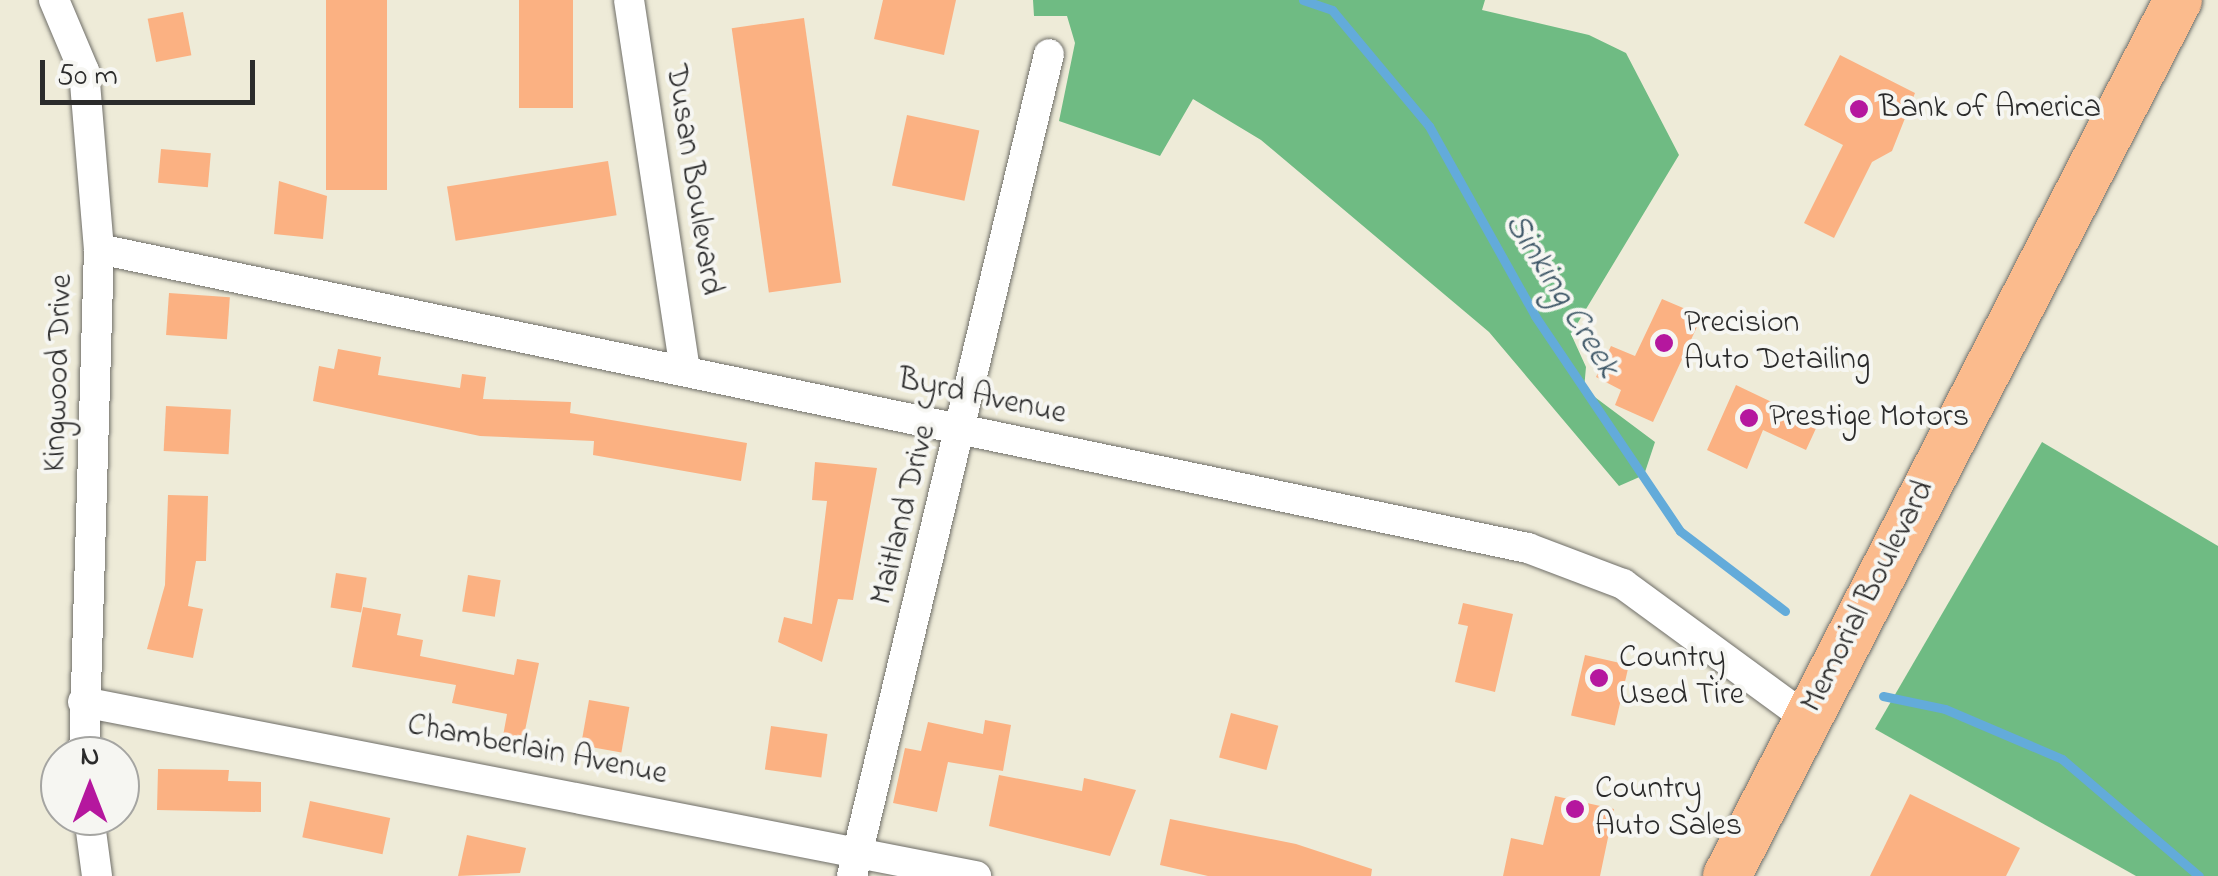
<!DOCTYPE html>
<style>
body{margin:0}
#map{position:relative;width:2218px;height:876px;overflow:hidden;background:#eeebd8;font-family:"Indie Flower",sans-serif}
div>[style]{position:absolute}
.forest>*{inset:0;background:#6fbb83}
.stream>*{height:9px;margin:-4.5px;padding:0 4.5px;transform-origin:4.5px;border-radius:4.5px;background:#63abda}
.building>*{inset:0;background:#fbb182;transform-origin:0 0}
.roads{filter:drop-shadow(0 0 2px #6f6e68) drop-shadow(0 0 2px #6f6e68)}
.street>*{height:30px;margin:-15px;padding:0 15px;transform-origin:15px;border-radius:15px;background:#fff}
.primary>*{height:48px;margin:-24px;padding:0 24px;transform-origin:24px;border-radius:24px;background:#fbbb8d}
.dots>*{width:28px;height:28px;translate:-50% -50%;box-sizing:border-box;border:5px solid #f6f6f2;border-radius:50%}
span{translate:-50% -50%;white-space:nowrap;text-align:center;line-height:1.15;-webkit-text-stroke:8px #f6f6f2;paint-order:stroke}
.poi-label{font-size:32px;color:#2b2b2b}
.left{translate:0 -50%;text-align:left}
.street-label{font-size:32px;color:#2b2b2b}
.water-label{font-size:35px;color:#3f5868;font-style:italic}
.north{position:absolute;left:40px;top:736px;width:100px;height:100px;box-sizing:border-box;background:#f6f6f2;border:2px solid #a5a5a2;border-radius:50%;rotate:0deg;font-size:28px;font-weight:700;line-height:40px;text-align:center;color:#2b2b2b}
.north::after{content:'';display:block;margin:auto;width:35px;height:45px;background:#b5179e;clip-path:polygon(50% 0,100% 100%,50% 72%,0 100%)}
.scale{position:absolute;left:40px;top:60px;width:215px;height:45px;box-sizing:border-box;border:5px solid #2b2b2b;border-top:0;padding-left:12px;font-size:30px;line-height:35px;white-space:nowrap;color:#2b2b2b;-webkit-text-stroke:8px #f6f6f2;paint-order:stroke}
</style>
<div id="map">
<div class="forest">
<div style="clip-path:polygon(1033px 0,1485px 0,1482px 10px,1589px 35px,1626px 53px,1679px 155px,1571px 334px,1586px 367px,1584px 389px,1655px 442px,1644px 475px,1619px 486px,1489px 332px,1261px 140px,1193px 99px,1160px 156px,1059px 121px,1075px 43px,1067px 16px,1034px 16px)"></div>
<div style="clip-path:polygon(2042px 442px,2218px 546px,2218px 876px,2136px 876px,1875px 729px)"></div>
</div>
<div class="stream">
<div style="left:1303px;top:0;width:31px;rotate:19deg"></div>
<div style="left:1332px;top:10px;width:151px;rotate:50.1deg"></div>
<div style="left:1429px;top:126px;width:218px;rotate:60.8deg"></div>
<div style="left:1535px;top:316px;width:259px;rotate:56deg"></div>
<div style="left:1680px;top:531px;width:132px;rotate:37.3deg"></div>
<div style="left:1883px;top:696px;width:63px;rotate:11.8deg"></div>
<div style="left:1945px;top:709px;width:127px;rotate:23.1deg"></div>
<div style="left:2062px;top:759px;width:180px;rotate:40.5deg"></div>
</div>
<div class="building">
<div style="left:326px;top:0;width:61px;height:190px"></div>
<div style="left:519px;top:0;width:54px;height:108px"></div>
<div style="clip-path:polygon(883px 0,956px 0,944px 55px,874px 39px)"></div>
<div style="left:183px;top:12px;width:44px;height:36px;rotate:79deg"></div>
<div style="left:804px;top:18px;width:267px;height:73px;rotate:82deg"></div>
<div style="clip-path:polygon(1840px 55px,1915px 93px,1892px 151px,1872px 162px,1834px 238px,1804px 223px,1843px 145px,1804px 125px)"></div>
<div style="left:907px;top:115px;width:74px;height:72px;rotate:12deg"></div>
<div style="left:161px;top:149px;width:50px;height:34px;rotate:5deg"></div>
<div style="left:608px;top:161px;width:55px;height:163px;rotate:81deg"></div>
<div style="clip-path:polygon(279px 181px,327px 196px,323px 239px,274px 234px)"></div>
<div style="left:169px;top:293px;width:61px;height:42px;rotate:4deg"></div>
<div style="clip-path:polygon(1662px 299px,1702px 316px,1653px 422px,1615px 405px,1621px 390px,1596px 377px,1611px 346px,1635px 356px)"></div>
<div style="clip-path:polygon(338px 349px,381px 357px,378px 375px,460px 388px,462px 374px,486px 377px,483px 399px,571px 402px,570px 413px,747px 443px,741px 481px,593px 455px,594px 441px,480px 436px,313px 401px,319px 366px,334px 369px)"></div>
<div style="clip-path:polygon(1736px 385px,1818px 424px,1806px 450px,1763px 430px,1747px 469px,1707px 450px)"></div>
<div style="left:166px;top:406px;width:65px;height:45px;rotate:3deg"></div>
<div style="clip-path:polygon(815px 462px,877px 468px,853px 600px,838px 599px,822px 662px,778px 642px,784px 617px,812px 624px,827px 501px,812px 500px)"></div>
<div style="clip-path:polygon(168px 495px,208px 496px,206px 561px,196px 561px,188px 606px,203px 609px,193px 658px,147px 649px,165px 585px)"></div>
<div style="left:336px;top:573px;width:31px;height:35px;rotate:9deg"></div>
<div style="left:468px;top:575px;width:33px;height:37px;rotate:9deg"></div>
<div style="clip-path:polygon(1463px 603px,1513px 614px,1495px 692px,1455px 682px,1468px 626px,1458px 624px)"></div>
<div style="clip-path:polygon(363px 607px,401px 614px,397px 635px,423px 640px,420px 656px,514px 675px,517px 659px,539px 663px,523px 740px,503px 736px,507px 714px,452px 703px,456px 685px,352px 667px)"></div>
<div style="left:1585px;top:655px;width:45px;height:62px;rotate:13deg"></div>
<div style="left:589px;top:700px;width:41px;height:46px;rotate:10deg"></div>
<div style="left:1231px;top:713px;width:49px;height:46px;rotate:15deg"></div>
<div style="clip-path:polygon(985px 720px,1011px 725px,1003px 771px,948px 762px,937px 812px,893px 803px,905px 748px,921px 751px,928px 722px,983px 734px)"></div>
<div style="left:771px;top:726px;width:57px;height:44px;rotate:8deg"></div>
<div style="clip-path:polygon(158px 769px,229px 770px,228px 781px,261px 782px,261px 812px,157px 810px)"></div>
<div style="clip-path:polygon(999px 775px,1082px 791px,1084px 778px,1136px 790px,1110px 856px,989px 826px)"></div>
<div style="clip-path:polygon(1910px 794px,2020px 848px,2006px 876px,1870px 876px)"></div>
<div style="clip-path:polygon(1555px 796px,1614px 809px,1600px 876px,1503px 876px,1511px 838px,1543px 845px)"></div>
<div style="left:310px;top:801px;width:82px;height:37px;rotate:12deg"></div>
<div style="clip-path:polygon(1170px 819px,1296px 844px,1372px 869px,1371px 876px,1208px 876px,1160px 865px)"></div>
<div style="clip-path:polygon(467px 835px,526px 848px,520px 873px,458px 876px)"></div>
</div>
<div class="roads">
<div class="street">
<div style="left:54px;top:0;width:77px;rotate:67.1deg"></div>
<div style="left:84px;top:71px;width:179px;rotate:85.2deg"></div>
<div style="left:99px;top:249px;width:507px;rotate:91.69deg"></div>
<div style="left:629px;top:0;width:374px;rotate:81.4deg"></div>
<div style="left:99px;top:249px;width:1460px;rotate:11.82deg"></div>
<div style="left:1528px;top:548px;width:102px;rotate:20.8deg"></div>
<div style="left:1623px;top:584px;width:227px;rotate:36.2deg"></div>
<div style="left:83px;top:702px;width:910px;rotate:11.03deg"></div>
<div style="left:89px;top:816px;width:61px;rotate:82.4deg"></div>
<div style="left:852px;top:876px;width:845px;rotate:-76.52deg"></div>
</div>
<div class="primary">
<div style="left:1727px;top:876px;width:985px;rotate:-62.76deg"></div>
</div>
</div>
<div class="dots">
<div style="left:1859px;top:109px;background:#b5179e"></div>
<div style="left:1664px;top:343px;background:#b5179e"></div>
<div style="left:1749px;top:418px;background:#b5179e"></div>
<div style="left:1599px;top:678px;background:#b5179e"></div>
<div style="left:1575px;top:809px;background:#b5179e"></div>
</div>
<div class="poi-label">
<span class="left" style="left:1879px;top:109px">Bank of America</span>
<span class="left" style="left:1684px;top:343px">Precision<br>Auto Detailing</span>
<span class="left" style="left:1769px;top:418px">Prestige Motors</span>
<span class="left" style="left:1619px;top:678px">Country<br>Used Tire</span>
<span class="left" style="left:1595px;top:809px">Country<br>Auto Sales</span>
</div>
<div class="street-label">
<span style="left:692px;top:180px;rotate:81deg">Dusan Boulevard</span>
<span style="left:60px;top:373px;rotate:-88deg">Kingwood Drive</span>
<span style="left:982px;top:398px;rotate:12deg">Byrd Avenue</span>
<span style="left:905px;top:515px;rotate:-76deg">Maitland Drive</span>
<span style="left:1869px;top:597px;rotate:-63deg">Memorial Boulevard</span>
<span style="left:537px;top:751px;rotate:11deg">Chamberlain Avenue</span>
</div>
<div class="water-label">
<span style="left:1561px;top:296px;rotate:58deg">Sinking Creek</span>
</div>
<div class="north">N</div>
<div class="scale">50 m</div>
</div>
